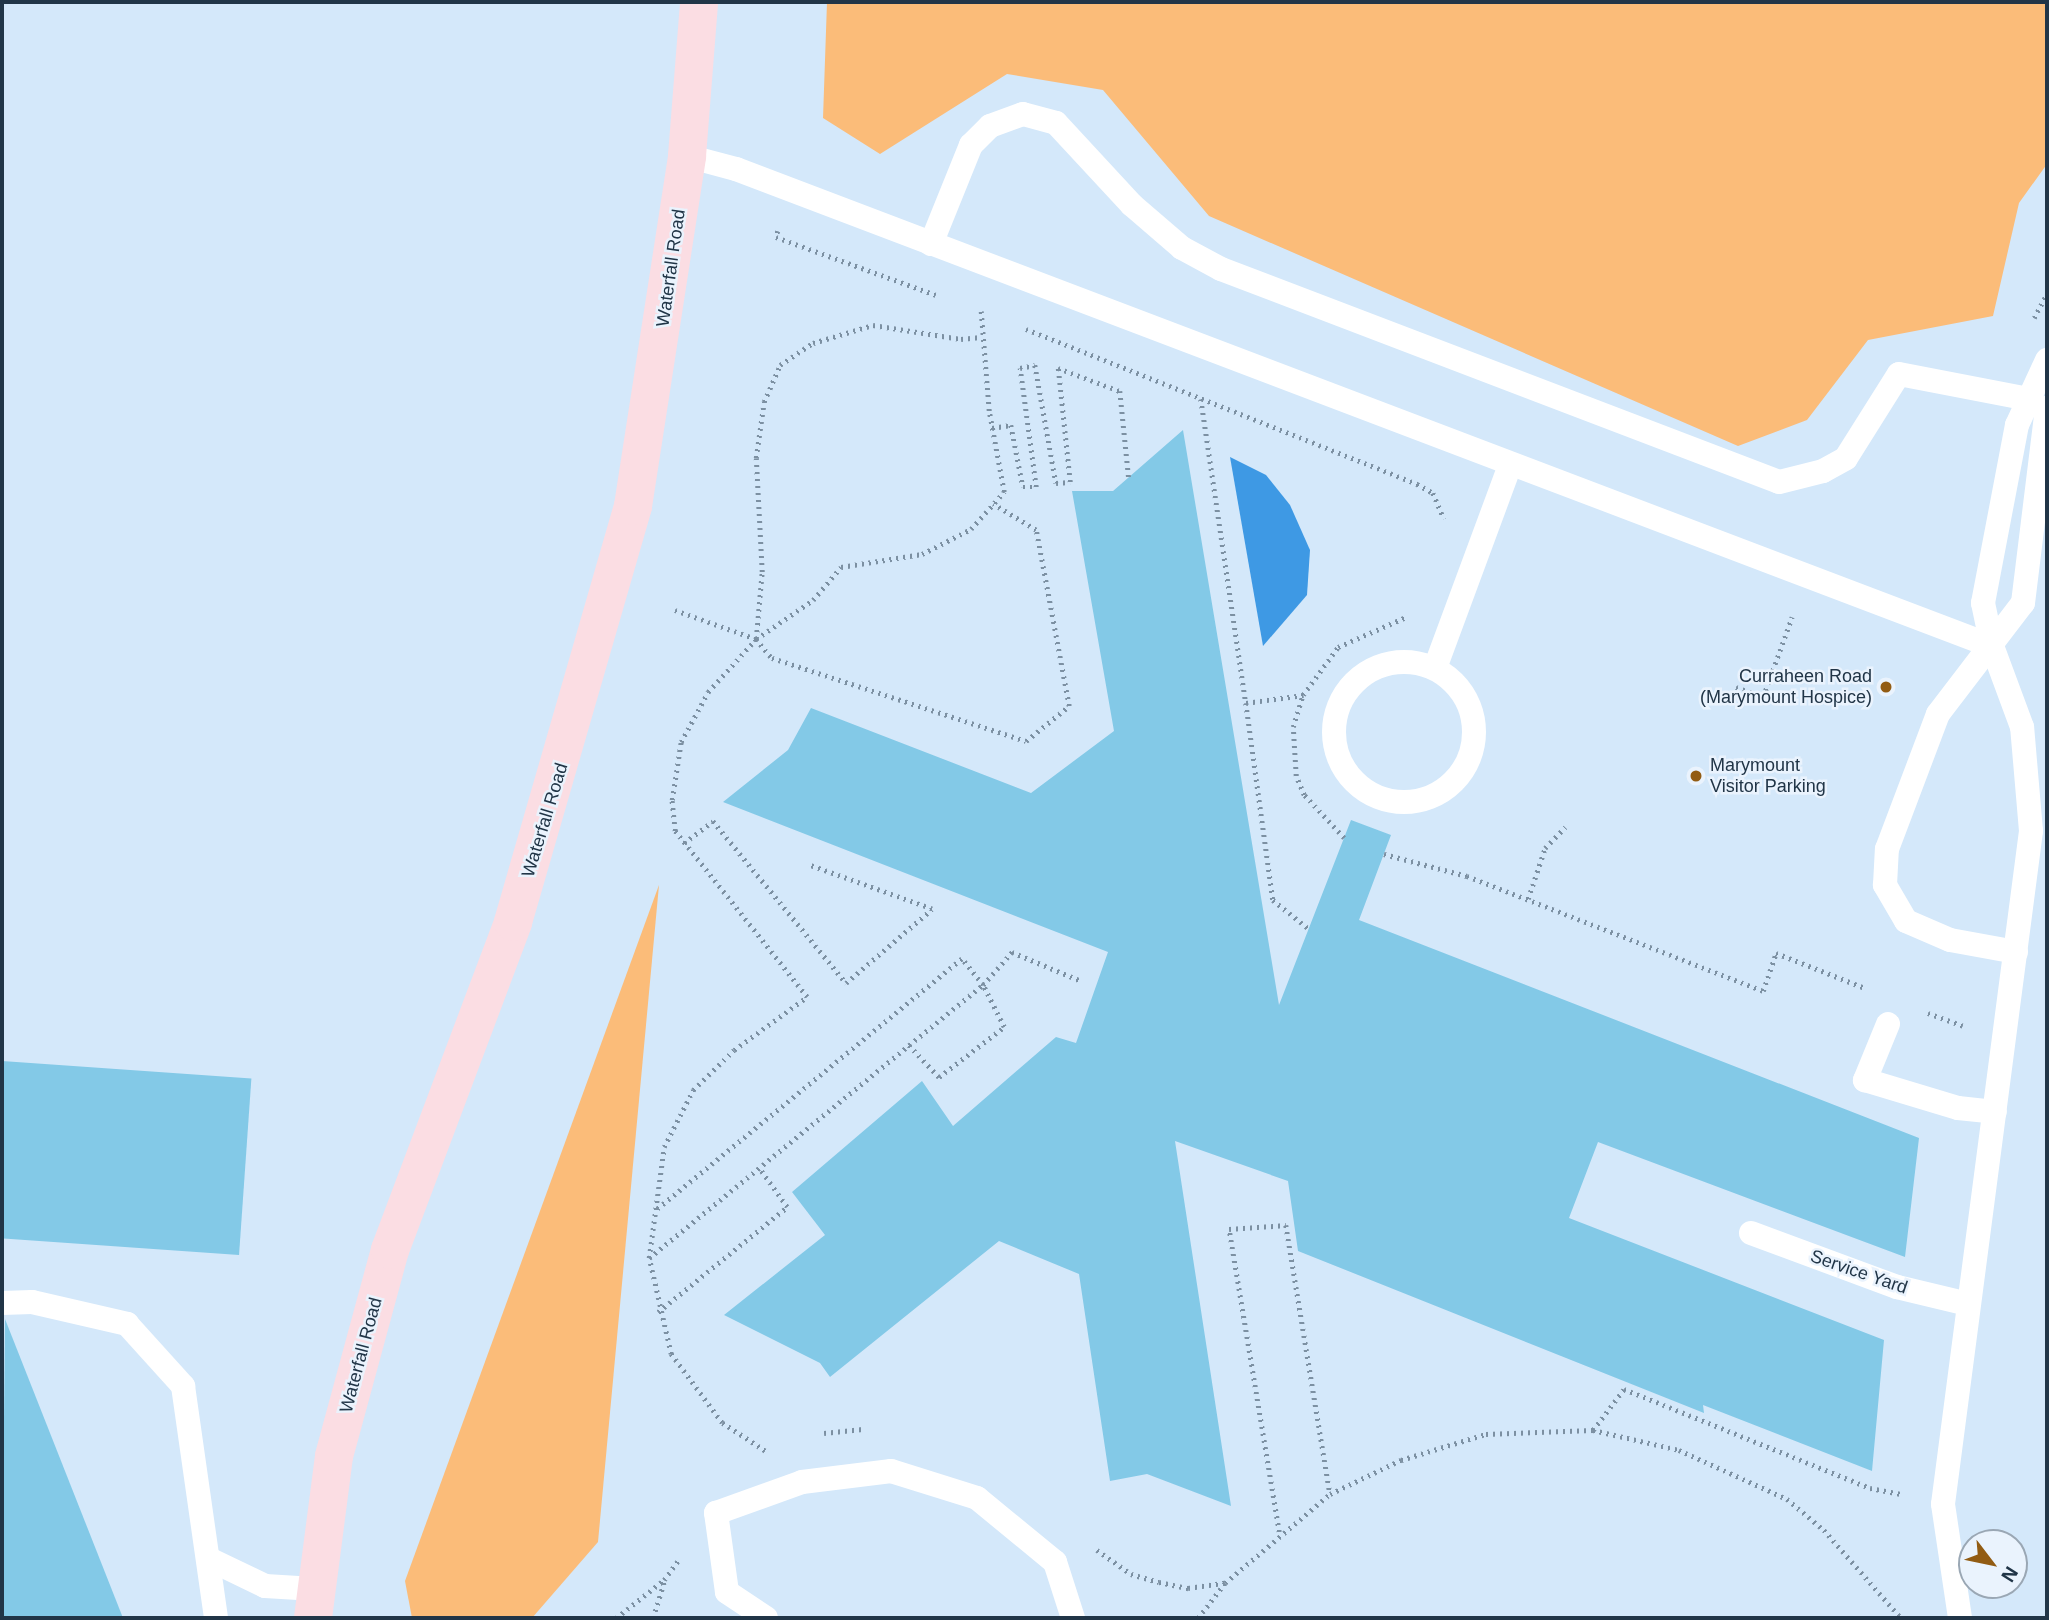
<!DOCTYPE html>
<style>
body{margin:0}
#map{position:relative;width:2049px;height:1620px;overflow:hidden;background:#d4e8fa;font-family:Arial,sans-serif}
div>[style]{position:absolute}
.green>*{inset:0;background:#fbbc79}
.water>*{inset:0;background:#3e99e4}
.building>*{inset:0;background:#83c9e7;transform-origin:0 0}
.path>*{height:4.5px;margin-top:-2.25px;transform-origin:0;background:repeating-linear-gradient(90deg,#7c90a2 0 2px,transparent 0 7px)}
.lane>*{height:24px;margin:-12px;padding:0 12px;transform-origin:12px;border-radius:12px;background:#fff}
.lane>.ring{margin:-12px;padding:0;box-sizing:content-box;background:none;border:24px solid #fff;border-radius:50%}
.secondary>*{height:38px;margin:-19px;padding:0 19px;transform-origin:19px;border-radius:19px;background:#fbdde3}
.dots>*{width:19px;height:19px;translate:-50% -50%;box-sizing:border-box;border:4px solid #eaf3fd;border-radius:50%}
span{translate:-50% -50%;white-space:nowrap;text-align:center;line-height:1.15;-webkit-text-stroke:5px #eaf3fd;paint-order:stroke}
.street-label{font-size:18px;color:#213547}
.poi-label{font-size:18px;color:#213547}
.right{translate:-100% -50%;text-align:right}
.left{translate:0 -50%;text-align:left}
.frame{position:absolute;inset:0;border:4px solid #213547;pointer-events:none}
.north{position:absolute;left:1958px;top:1529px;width:70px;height:70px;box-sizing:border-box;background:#eaf3fd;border:2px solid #9aa7b4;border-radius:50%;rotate:122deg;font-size:19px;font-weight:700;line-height:28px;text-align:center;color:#213547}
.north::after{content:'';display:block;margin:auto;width:24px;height:32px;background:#925c13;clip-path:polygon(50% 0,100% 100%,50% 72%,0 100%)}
</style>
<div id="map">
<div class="green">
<div style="clip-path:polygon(827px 2px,2047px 2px,2047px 164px,2019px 203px,1993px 316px,1868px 340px,1807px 420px,1738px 446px,1209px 216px,1103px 90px,1007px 74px,880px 154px,823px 118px)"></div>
<div style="clip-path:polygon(659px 885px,598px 1542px,532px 1618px,412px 1618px,405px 1581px)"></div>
</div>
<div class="water">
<div style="clip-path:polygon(1230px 457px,1266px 475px,1290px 505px,1310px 550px,1307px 595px,1263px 646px)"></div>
</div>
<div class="building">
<div style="clip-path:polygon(1183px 430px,1279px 1005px,1351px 820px,1391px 835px,1359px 920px,1919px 1138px,1905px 1257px,1598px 1142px,1569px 1218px,1884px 1340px,1872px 1471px,1703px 1405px,1704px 1413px,1298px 1251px,1288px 1181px,1175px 1141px,1231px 1506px,1147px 1474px,1110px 1481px,1079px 1274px,999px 1241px,830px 1377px,820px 1363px,724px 1315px,825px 1235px,792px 1192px,922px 1081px,953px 1126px,1056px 1037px,1076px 1043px,1108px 952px,723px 802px,788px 750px,811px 708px,1031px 793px,1114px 731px,1072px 491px,1113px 491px)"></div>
<div style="left:2px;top:1061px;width:250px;height:177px;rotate:4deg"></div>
<div style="clip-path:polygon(5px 1319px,123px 1618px,2px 1618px)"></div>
</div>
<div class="path">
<div style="left:778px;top:231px;width:6px;rotate:108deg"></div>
<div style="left:776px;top:237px;width:170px;rotate:19.9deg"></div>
<div style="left:2034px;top:318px;width:27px;rotate:-62deg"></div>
<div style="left:1026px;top:329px;width:421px;rotate:21.6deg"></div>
<div style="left:1417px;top:484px;width:18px;rotate:29deg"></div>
<div style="left:1433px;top:493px;width:28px;rotate:67deg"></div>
<div style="left:1201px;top:399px;width:307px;rotate:81.6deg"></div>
<div style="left:1246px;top:703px;width:58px;rotate:-8deg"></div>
<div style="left:992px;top:428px;width:19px;rotate:-9deg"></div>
<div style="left:1011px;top:425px;width:63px;rotate:79deg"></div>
<div style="left:1023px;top:487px;width:13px"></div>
<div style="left:1036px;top:487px;width:120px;rotate:-97.7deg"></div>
<div style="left:1020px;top:368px;width:15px;rotate:-11deg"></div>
<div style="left:1035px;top:365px;width:120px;rotate:79.9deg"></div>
<div style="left:1056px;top:483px;width:14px;rotate:-4deg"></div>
<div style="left:1070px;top:482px;width:115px;rotate:-96deg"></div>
<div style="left:1058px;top:368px;width:66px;rotate:20.4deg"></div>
<div style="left:1120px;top:391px;width:88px;rotate:84.2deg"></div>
<div style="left:675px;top:610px;width:86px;rotate:19.7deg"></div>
<div style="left:756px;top:639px;width:69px;rotate:-34.4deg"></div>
<div style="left:813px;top:600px;width:43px;rotate:-49.7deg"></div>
<div style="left:841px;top:567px;width:82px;rotate:-9.1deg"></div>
<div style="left:922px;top:554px;width:55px;rotate:-27deg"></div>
<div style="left:971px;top:529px;width:50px;rotate:-48.3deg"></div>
<div style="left:1004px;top:492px;width:82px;rotate:-100.5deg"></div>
<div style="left:989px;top:411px;width:100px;rotate:-94.6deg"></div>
<div style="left:756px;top:639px;width:25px;rotate:50deg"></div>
<div style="left:772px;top:658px;width:267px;rotate:18.1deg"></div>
<div style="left:1026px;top:741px;width:55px;rotate:-39.1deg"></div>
<div style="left:1069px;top:706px;width:179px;rotate:-100.6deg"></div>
<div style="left:1036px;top:530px;width:50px;rotate:-148.8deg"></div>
<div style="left:1736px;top:687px;width:29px;rotate:20deg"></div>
<div style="left:1763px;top:697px;width:85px;rotate:-70.1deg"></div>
<div style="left:1246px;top:703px;width:199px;rotate:82.2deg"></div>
<div style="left:1273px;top:900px;width:45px;rotate:38.7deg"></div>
<div style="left:1344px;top:838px;width:59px;rotate:-132.9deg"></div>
<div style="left:1304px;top:795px;width:21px;rotate:-113deg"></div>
<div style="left:1296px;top:776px;width:49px;rotate:-93.5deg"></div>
<div style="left:1293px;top:727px;width:34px;rotate:-73deg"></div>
<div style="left:1303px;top:695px;width:59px;rotate:-53.9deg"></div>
<div style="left:1338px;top:647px;width:74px;rotate:-23.8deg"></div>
<div style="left:684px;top:843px;width:36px;rotate:-37deg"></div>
<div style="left:713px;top:821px;width:210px;rotate:50.6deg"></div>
<div style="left:846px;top:983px;width:113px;rotate:-40.7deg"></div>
<div style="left:932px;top:909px;width:131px;rotate:-160.3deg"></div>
<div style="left:1384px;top:854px;width:86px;rotate:14.8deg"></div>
<div style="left:1467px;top:876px;width:318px;rotate:21.2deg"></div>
<div style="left:1763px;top:991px;width:40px;rotate:-71.1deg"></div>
<div style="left:1776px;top:953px;width:96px;rotate:21.5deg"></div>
<div style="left:1528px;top:899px;width:54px;rotate:-71.6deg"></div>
<div style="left:1545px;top:848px;width:29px;rotate:-46deg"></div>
<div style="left:1928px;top:1013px;width:37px;rotate:20deg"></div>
<div style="left:909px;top:1045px;width:44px;rotate:46.8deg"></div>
<div style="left:939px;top:1077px;width:82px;rotate:-37.6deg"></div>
<div style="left:1004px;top:1027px;width:47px;rotate:-116.6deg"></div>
<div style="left:983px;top:985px;width:44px;rotate:-48.7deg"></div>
<div style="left:1012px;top:952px;width:73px;rotate:22.7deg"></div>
<div style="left:649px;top:1258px;width:431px;rotate:-39.3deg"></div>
<div style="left:983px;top:985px;width:33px;rotate:-129deg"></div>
<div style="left:962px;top:959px;width:397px;rotate:140.6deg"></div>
<div style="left:658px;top:1312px;width:166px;rotate:-39.1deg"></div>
<div style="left:787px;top:1207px;width:48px;rotate:-125.7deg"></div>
<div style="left:1593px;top:1430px;width:51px;rotate:-52.9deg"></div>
<div style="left:1624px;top:1389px;width:265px;rotate:21.9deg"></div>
<div style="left:1870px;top:1488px;width:33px;rotate:11deg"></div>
<div style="left:824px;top:1433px;width:39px;rotate:-6deg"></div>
<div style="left:765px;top:1451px;width:51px;rotate:-146.9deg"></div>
<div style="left:722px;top:1423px;width:86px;rotate:-126.5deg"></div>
<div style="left:671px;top:1354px;width:98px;rotate:-102.9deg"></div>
<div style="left:649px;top:1258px;width:112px;rotate:-82.3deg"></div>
<div style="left:664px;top:1147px;width:64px;rotate:-63deg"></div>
<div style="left:693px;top:1090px;width:57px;rotate:-44.3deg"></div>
<div style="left:734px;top:1050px;width:90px;rotate:-36deg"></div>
<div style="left:807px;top:997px;width:212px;rotate:-128.5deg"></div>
<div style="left:675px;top:831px;width:31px;rotate:-96deg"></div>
<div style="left:672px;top:800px;width:59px;rotate:-81.2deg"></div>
<div style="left:681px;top:742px;width:57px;rotate:-61.6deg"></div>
<div style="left:708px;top:692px;width:72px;rotate:-47.8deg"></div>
<div style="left:756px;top:639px;width:67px;rotate:-84.9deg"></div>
<div style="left:762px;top:572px;width:114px;rotate:-93deg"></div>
<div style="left:756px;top:458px;width:57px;rotate:-81.9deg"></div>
<div style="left:764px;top:402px;width:40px;rotate:-66.6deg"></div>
<div style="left:780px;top:365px;width:40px;rotate:-34deg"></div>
<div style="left:813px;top:343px;width:63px;rotate:-16.7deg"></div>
<div style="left:873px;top:325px;width:89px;rotate:9deg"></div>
<div style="left:961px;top:339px;width:20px;rotate:-6deg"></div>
<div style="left:1279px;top:1532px;width:307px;rotate:-99.4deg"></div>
<div style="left:1229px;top:1229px;width:57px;rotate:-4deg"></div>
<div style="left:1286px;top:1225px;width:273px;rotate:80.7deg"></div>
<div style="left:1097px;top:1550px;width:42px;rotate:35.2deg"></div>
<div style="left:1131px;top:1574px;width:29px;rotate:16deg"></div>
<div style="left:1159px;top:1582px;width:30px;rotate:12deg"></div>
<div style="left:1188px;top:1588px;width:37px;rotate:-8deg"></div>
<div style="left:616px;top:1618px;width:61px;rotate:-38.4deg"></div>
<div style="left:664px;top:1580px;width:27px;rotate:-54deg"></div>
<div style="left:653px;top:1618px;width:39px;rotate:-73deg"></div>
<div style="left:1198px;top:1618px;width:44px;rotate:-52.4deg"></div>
<div style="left:1225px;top:1583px;width:138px;rotate:-40.3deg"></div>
<div style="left:1330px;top:1494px;width:79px;rotate:-25.6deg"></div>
<div style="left:1401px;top:1460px;width:89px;rotate:-17deg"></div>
<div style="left:1486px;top:1434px;width:107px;rotate:-2.1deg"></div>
<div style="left:1593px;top:1430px;width:88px;rotate:13.1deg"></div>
<div style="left:1679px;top:1450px;width:119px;rotate:24.4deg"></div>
<div style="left:1787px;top:1499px;width:48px;rotate:40deg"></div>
<div style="left:1824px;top:1530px;width:117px;rotate:48.8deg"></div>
</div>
<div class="lane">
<div style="left:687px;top:156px;width:51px;rotate:14.9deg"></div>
<div style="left:736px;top:169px;width:1344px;rotate:20.8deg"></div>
<div style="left:931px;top:244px;width:107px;rotate:-68deg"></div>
<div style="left:971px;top:145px;width:27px;rotate:-45deg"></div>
<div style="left:990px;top:126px;width:35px;rotate:-20deg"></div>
<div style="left:1023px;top:114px;width:34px;rotate:15deg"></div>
<div style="left:1056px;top:123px;width:112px;rotate:47.2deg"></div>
<div style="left:1132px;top:205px;width:66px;rotate:40.7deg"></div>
<div style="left:1182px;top:248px;width:44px;rotate:28.3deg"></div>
<div style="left:1221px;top:269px;width:597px;rotate:20.89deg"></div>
<div style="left:1779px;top:482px;width:45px;rotate:-14deg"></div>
<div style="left:1823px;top:471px;width:26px;rotate:-29deg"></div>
<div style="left:1846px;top:458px;width:99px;rotate:-57.8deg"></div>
<div style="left:1899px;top:374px;width:132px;rotate:10.9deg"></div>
<div class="ring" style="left:1334px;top:662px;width:116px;height:116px"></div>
<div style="left:1435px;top:668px;width:216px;rotate:-69.7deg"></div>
<div style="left:2016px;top:952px;width:67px;rotate:-169.7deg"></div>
<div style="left:1950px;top:940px;width:48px;rotate:-156.6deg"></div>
<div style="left:1906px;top:921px;width:42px;rotate:-120.3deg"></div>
<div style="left:1885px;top:885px;width:36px;rotate:-87deg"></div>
<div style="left:1887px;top:849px;width:144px;rotate:-69.3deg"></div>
<div style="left:1938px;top:714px;width:140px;rotate:-52.6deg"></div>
<div style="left:2023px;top:603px;width:197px;rotate:-83deg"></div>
<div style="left:1888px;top:1024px;width:61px;rotate:112.3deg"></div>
<div style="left:1865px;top:1080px;width:97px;rotate:16.8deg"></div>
<div style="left:1958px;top:1108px;width:37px;rotate:6deg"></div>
<div style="left:1751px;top:1233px;width:156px;rotate:20.3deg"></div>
<div style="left:1897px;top:1287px;width:73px;rotate:13.5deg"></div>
<div style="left:2px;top:1303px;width:30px;rotate:-2deg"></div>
<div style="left:32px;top:1302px;width:98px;rotate:13deg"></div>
<div style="left:127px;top:1324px;width:84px;rotate:47.9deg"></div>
<div style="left:183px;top:1386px;width:234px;rotate:81.9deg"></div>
<div style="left:209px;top:1559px;width:62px;rotate:25.7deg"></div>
<div style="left:265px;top:1586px;width:50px;rotate:3.4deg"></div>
<div style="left:766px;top:1618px;width:47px;rotate:-146.3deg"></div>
<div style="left:727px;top:1592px;width:80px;rotate:-97.9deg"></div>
<div style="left:716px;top:1513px;width:91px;rotate:-19.8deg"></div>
<div style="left:802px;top:1482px;width:90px;rotate:-7deg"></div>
<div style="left:891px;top:1471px;width:90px;rotate:17.4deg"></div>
<div style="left:977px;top:1498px;width:101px;rotate:39.4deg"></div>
<div style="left:1055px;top:1562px;width:59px;rotate:72.2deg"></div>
<div style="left:1960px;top:1618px;width:115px;rotate:-98.5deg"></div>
<div style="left:1943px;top:1504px;width:679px;rotate:-82.55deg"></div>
<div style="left:2031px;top:831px;width:104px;rotate:-94.9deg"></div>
<div style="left:2022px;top:727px;width:86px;rotate:-110.3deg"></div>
<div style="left:1992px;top:646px;width:44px;rotate:-101.8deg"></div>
<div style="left:1983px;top:603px;width:181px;rotate:-79.2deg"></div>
<div style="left:2017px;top:425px;width:72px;rotate:-65.2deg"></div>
</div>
<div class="secondary">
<div style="left:313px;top:1618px;width:163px;rotate:-82.6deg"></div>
<div style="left:334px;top:1456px;width:213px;rotate:-74.8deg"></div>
<div style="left:390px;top:1250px;width:350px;rotate:-69.4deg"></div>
<div style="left:513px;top:922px;width:433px;rotate:-73.9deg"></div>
<div style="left:633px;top:506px;width:354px;rotate:-81.2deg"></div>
<div style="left:687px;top:156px;width:154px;rotate:-85.5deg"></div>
</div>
<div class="dots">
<div style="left:1886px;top:687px;background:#925c13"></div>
<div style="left:1696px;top:776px;background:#925c13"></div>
</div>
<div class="street-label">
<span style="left:671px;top:268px;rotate:-82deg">Waterfall Road</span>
<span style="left:545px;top:820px;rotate:-73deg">Waterfall Road</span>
<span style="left:1859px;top:1272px;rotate:19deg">Service Yard</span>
<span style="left:361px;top:1355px;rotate:-75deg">Waterfall Road</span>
</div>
<div class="poi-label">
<span class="right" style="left:1872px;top:687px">Curraheen Road<br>(Marymount Hospice)</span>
<span class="left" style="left:1710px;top:776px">Marymount<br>Visitor Parking</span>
</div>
<div class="frame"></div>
<div class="north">N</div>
</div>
